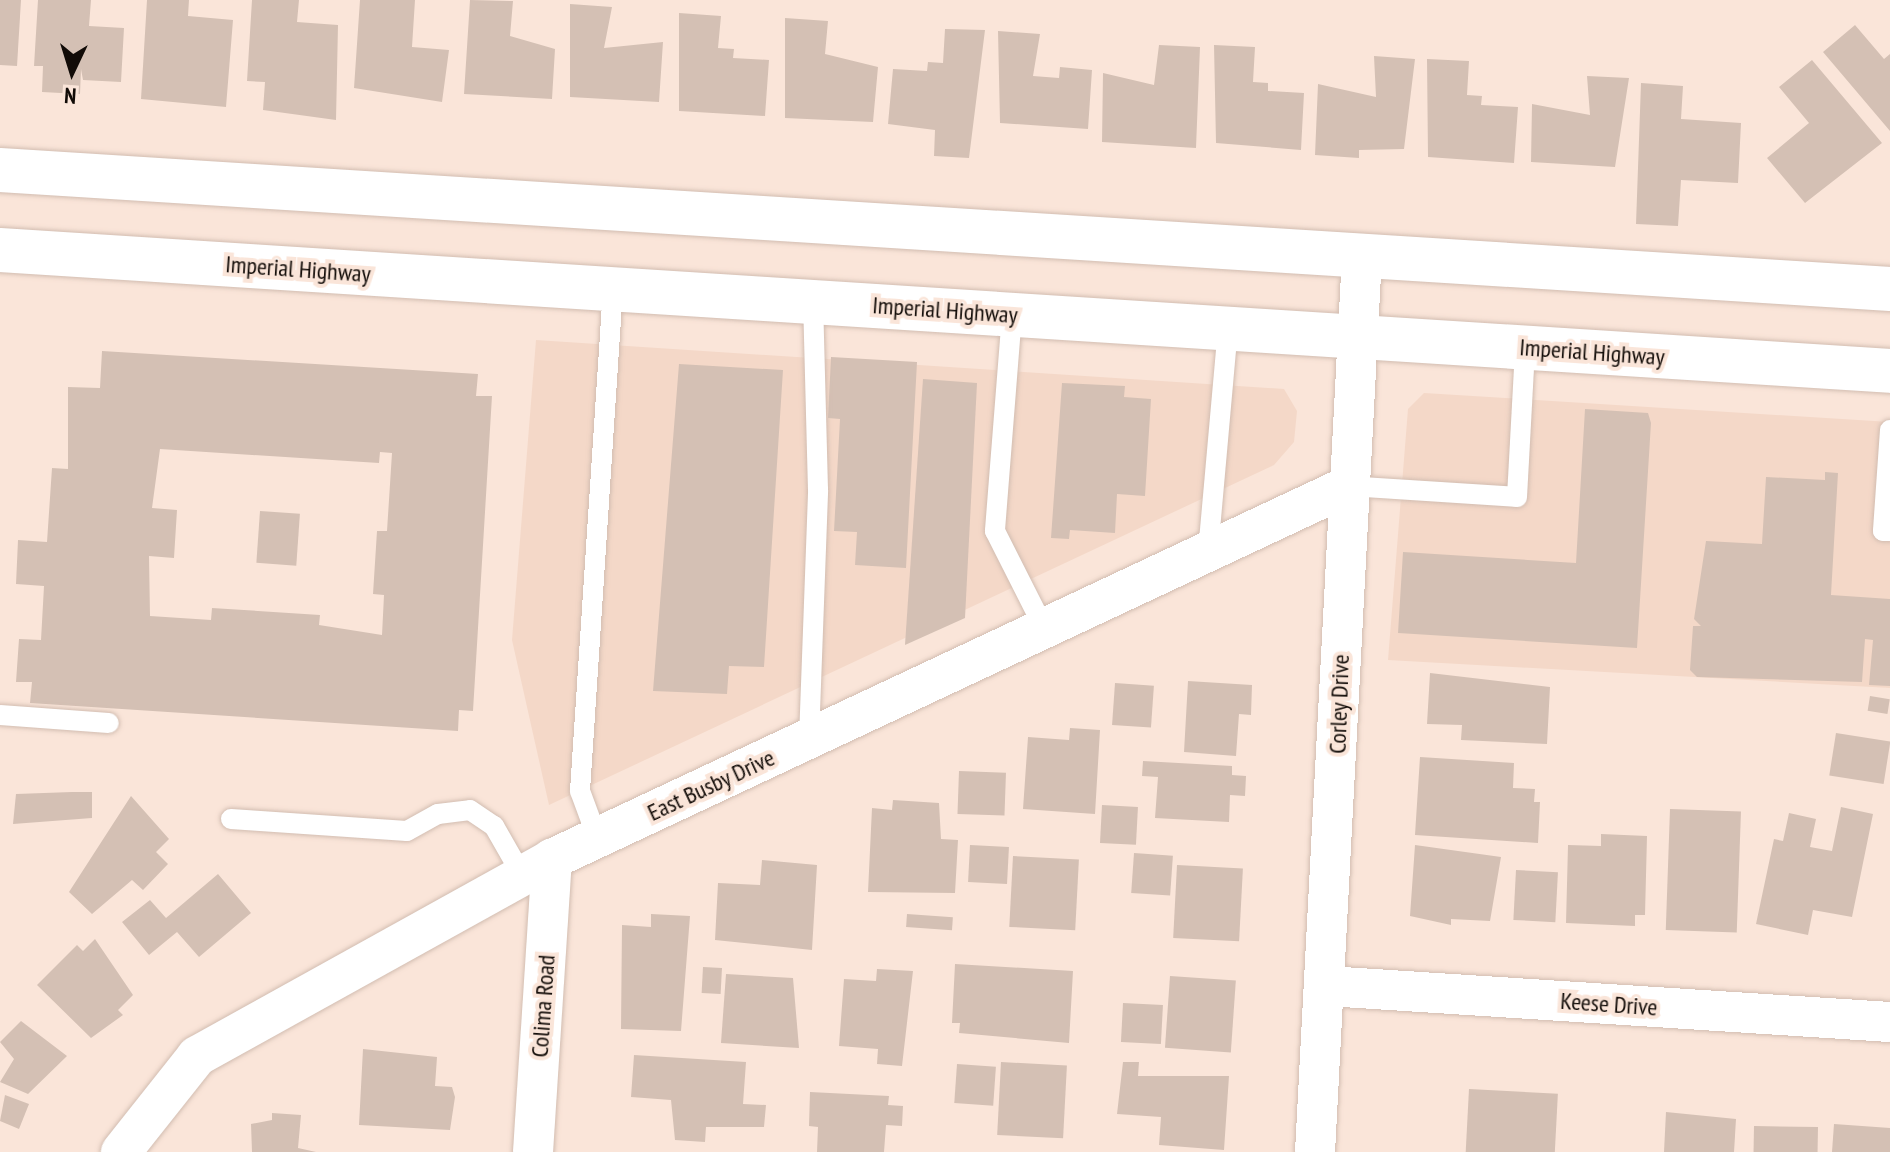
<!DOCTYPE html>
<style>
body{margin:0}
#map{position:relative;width:1890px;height:1152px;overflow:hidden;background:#fae5d9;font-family:"PT Sans Narrow",sans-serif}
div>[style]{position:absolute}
.built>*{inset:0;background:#f4d8c8}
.building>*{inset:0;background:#d4c0b4;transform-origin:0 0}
.roads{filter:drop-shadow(0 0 2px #d2bdb1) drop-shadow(0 0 2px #d2bdb1)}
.lane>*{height:20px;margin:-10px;padding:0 10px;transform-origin:10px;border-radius:10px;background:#fff}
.street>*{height:40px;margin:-20px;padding:0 20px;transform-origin:20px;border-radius:20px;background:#fff}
.primary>*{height:44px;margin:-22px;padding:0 22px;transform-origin:22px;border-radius:22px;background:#fff}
span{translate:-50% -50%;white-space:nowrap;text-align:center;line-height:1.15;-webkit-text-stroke:8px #fae5d9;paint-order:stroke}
.street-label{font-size:24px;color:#110b07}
.north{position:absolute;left:32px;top:32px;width:80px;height:80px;-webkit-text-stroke:6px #fae5d9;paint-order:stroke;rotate:184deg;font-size:22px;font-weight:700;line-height:32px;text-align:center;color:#110b07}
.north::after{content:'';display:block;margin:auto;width:28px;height:36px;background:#110b07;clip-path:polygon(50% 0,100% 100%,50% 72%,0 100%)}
</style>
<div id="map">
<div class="built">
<div style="clip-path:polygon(536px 340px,1284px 389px,1297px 411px,1294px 442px,1274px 465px,549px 805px,512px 640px)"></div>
<div style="clip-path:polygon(1424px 393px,1890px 422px,1890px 688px,1388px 660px,1408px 409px)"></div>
</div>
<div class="building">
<div style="clip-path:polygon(0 0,21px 0,17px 66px,0 65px)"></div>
<div style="clip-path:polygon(38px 0,91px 0,89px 26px,124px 28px,121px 82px,83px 80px,81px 69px,80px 94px,42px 92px,43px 66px,34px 66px)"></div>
<div style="clip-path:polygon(147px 0,189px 0,188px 16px,233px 20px,226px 107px,141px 99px)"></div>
<div style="clip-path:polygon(252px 0,299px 0,297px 22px,338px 25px,336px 120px,263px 110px,265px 82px,247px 81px)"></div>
<div style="clip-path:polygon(360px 0,415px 0,412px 47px,449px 50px,442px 102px,354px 88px)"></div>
<div style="clip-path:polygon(470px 0,513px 1px,510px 36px,555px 49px,552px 99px,464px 94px)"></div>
<div style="clip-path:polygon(570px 4px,612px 7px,604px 48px,663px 42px,659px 102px,570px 97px)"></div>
<div style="clip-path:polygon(679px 13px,721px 16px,718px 48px,734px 49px,733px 58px,769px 60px,765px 116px,679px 111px)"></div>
<div style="clip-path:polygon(785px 18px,828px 21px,825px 54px,878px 67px,873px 122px,785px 118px)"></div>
<div style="clip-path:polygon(1855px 25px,1884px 59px,1890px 54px,1890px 131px,1823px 52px)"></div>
<div style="clip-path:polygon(945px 29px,985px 30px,969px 158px,934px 156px,935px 130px,888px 124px,893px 69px,927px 71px,928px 62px,943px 63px)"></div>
<div style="clip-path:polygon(998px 31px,1040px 34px,1033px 76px,1059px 78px,1060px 67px,1092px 70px,1088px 129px,1000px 123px)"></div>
<div style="clip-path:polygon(1159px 45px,1200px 47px,1196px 148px,1102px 142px,1103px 73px,1154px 85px)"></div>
<div style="clip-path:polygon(1214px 45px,1255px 47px,1253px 82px,1268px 83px,1268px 91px,1304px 93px,1301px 150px,1216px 143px)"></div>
<div style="clip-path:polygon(1374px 56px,1415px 59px,1404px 149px,1359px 150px,1359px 158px,1315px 155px,1318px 84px,1376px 97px)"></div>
<div style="clip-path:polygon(1427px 59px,1469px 61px,1467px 95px,1482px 96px,1481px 105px,1518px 107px,1514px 163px,1428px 157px)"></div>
<div style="clip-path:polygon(1812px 60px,1882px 143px,1805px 203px,1767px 158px,1809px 123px,1779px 87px)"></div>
<div style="clip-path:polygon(1587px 76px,1629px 78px,1615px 167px,1531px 162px,1532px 104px,1590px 115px)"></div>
<div style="clip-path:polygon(1641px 83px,1683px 86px,1681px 119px,1741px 123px,1738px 183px,1681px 180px,1678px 226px,1636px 224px)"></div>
<div style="clip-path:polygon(evenodd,102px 351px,478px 374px,476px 396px,492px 396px,473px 711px,459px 710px,458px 731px,30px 703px,32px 682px,16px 682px,19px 639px,41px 640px,44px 586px,16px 584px,18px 540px,47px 542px,52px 468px,68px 469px,68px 387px,100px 388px,102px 351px,160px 449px,379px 463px,380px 452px,392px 453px,387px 531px,377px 531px,373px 594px,384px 595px,382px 635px,319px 625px,320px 615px,212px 608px,211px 620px,150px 616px,149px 556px,174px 558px,177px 510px,152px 508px,160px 449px)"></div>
<div style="clip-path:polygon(831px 357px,917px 362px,906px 568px,855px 565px,857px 532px,834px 531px,840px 419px,828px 418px)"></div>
<div style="clip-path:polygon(679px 364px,783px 370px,764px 667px,729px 666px,727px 694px,653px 691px)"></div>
<div style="clip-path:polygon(923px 379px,977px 383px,965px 618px,905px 645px)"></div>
<div style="clip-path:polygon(1062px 383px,1125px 386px,1124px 397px,1151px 399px,1145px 496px,1117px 494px,1115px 533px,1070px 530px,1069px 539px,1051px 538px)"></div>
<div style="clip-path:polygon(1585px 409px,1648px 413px,1651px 423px,1637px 648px,1398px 633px,1403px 552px,1576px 563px)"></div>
<div style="clip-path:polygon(1825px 472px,1838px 473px,1831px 595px,1890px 599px,1890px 686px,1869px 685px,1873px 640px,1865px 639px,1862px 682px,1697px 677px,1690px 670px,1693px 626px,1701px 626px,1694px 619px,1706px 541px,1762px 544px,1766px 477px,1825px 480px)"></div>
<div style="left:260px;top:511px;width:40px;height:52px;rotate:4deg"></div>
<div style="clip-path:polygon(1430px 673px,1550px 687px,1547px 744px,1461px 740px,1462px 725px,1427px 724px)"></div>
<div style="clip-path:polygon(1188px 681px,1252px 685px,1251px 715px,1239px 714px,1236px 756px,1184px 752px)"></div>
<div style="left:1115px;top:683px;width:39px;height:42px;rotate:4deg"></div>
<div style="left:1870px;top:696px;width:20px;height:15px;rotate:9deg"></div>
<div style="clip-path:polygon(1070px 728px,1100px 730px,1095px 814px,1023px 809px,1028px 737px,1069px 740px)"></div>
<div style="left:1836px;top:733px;width:55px;height:43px;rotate:9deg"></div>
<div style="clip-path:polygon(1420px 757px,1514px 763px,1513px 788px,1535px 789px,1534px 802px,1540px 802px,1538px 843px,1415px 835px)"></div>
<div style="clip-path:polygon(1143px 761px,1232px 766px,1232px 775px,1246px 776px,1245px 796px,1230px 795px,1229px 822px,1155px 818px,1158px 777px,1142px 776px)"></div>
<div style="left:959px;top:771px;width:47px;height:43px;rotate:2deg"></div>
<div style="clip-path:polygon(72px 792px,92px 792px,92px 818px,13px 824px,16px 794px)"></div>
<div style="clip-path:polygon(131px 796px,169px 839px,156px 852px,168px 864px,143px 890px,132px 880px,92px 914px,69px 892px)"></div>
<div style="clip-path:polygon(893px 800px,939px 803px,941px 839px,958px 840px,955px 893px,868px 892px,872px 808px,892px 810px)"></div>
<div style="left:1102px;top:805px;width:36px;height:38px;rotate:3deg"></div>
<div style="clip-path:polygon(1841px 807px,1873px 814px,1852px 917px,1813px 910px,1808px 935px,1756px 924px,1774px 839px,1783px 841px,1789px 813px,1816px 819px,1810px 847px,1832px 851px)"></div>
<div style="left:1670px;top:809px;width:71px;height:121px;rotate:2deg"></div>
<div style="clip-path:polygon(1601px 834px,1647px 836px,1645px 915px,1635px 915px,1635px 926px,1566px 923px,1568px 845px,1601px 846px)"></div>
<div style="left:970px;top:845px;width:39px;height:37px;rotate:3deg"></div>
<div style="clip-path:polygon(1415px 845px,1501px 857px,1490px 921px,1451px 919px,1451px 925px,1410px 916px)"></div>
<div style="left:1134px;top:853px;width:39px;height:40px;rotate:4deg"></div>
<div style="left:1013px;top:856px;width:66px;height:71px;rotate:3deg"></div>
<div style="clip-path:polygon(762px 860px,817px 865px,812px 950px,715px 940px,718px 883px,760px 885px)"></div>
<div style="left:1177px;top:865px;width:66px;height:73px;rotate:3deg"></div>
<div style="left:1516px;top:870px;width:42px;height:50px;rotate:3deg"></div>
<div style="clip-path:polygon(218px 874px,251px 913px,199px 957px,177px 932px,149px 955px,122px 922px,150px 900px,166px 918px)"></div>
<div style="clip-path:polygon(651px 914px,690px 916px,681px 1031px,621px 1029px,622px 925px,651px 927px)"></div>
<div style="left:907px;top:914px;width:46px;height:13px;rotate:4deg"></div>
<div style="clip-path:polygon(95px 939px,133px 995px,118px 1010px,123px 1015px,91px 1038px,37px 985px,77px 945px,83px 951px)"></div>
<div style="clip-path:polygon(955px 964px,1073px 971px,1069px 1043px,959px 1033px,960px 1023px,952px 1023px)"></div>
<div style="left:703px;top:967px;width:19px;height:26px;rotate:3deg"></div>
<div style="clip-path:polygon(877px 969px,913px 971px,902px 1066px,877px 1064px,878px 1049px,839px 1046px,844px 979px,876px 981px)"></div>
<div style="clip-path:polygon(726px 974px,793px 978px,799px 1048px,721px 1043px)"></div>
<div style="left:1170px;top:976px;width:66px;height:72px;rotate:4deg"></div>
<div style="left:1123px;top:1003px;width:40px;height:39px;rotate:3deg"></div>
<div style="clip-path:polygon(21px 1021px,67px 1056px,28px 1094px,0 1082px,14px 1059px,0 1042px)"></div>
<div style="clip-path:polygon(363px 1049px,437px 1057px,435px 1086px,452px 1087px,455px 1097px,450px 1130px,359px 1125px)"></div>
<div style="clip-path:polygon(634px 1055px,746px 1062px,743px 1104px,766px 1105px,764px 1127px,706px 1127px,705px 1142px,675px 1140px,671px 1100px,631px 1097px)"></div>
<div style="left:1001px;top:1062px;width:66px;height:73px;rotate:3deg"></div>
<div style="clip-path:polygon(1123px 1062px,1139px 1062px,1138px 1076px,1229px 1076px,1224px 1150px,1159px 1145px,1161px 1117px,1117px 1114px)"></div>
<div style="left:957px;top:1064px;width:39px;height:39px;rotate:4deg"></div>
<div style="left:1469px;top:1089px;width:89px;height:63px;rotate:3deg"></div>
<div style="clip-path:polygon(810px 1092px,889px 1096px,888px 1105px,903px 1106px,902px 1126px,886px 1125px,884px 1152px,817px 1152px,818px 1127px,809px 1126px)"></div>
<div style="clip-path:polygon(5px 1095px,29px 1104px,19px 1129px,0 1121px)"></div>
<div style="clip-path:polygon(1666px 1112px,1736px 1119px,1734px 1152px,1664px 1152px)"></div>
<div style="clip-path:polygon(272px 1113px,301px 1115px,298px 1148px,316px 1152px,252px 1152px,251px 1124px,272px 1120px)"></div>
<div style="clip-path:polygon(1834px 1124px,1890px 1128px,1890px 1152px,1832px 1152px)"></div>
<div style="left:1754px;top:1126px;width:64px;height:26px;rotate:1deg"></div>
</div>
<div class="roads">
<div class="lane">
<div style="left:1012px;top:314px;width:218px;rotate:94.5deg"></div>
<div style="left:995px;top:531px;width:109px;rotate:63.2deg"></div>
<div style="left:1890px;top:430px;width:101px;rotate:94deg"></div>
<div style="left:1883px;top:531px;width:7px"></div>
<div style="left:1348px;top:486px;width:169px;rotate:3.7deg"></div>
<div style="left:1517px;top:497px;width:149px;rotate:-86.9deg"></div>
<div style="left:1208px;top:552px;width:225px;rotate:-84.9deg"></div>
<div style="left:0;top:715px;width:109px;rotate:4.2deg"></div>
<div style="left:809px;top:739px;width:249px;rotate:-87.9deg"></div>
<div style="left:818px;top:490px;width:188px;rotate:-91.5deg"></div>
<div style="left:231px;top:819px;width:176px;rotate:3.9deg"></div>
<div style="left:407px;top:831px;width:35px;rotate:-29deg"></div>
<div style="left:438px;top:814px;width:32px;rotate:-7deg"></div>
<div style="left:470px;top:810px;width:29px;rotate:34deg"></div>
<div style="left:494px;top:826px;width:56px;rotate:60.3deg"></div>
<div style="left:597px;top:837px;width:49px;rotate:-110.3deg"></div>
<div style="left:580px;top:791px;width:503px;rotate:-86.24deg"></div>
</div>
<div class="street">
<div style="left:1327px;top:986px;width:564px;rotate:3.66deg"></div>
<div style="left:121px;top:1152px;width:122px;rotate:-51.6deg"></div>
<div style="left:197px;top:1056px;width:406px;rotate:-29deg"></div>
<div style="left:552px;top:859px;width:879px;rotate:-25.11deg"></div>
<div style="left:533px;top:1152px;width:294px;rotate:-86.3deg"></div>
<div style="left:1315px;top:1152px;width:898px;rotate:-87deg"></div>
</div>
<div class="primary">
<div style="left:0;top:170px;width:1894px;rotate:3.6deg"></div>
<div style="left:0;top:250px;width:1894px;rotate:3.66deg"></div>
</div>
</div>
<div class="street-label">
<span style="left:298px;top:269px;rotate:4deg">Imperial Highway</span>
<span style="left:945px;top:310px;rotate:4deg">Imperial Highway</span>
<span style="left:1592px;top:352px;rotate:4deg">Imperial Highway</span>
<span style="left:1339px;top:704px;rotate:-88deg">Corley Drive</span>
<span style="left:711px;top:785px;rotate:-25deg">East Busby Drive</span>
<span style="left:1609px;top:1004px;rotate:4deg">Keese Drive</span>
<span style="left:543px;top:1006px;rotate:-86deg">Colima Road</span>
</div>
<div class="north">N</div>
</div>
